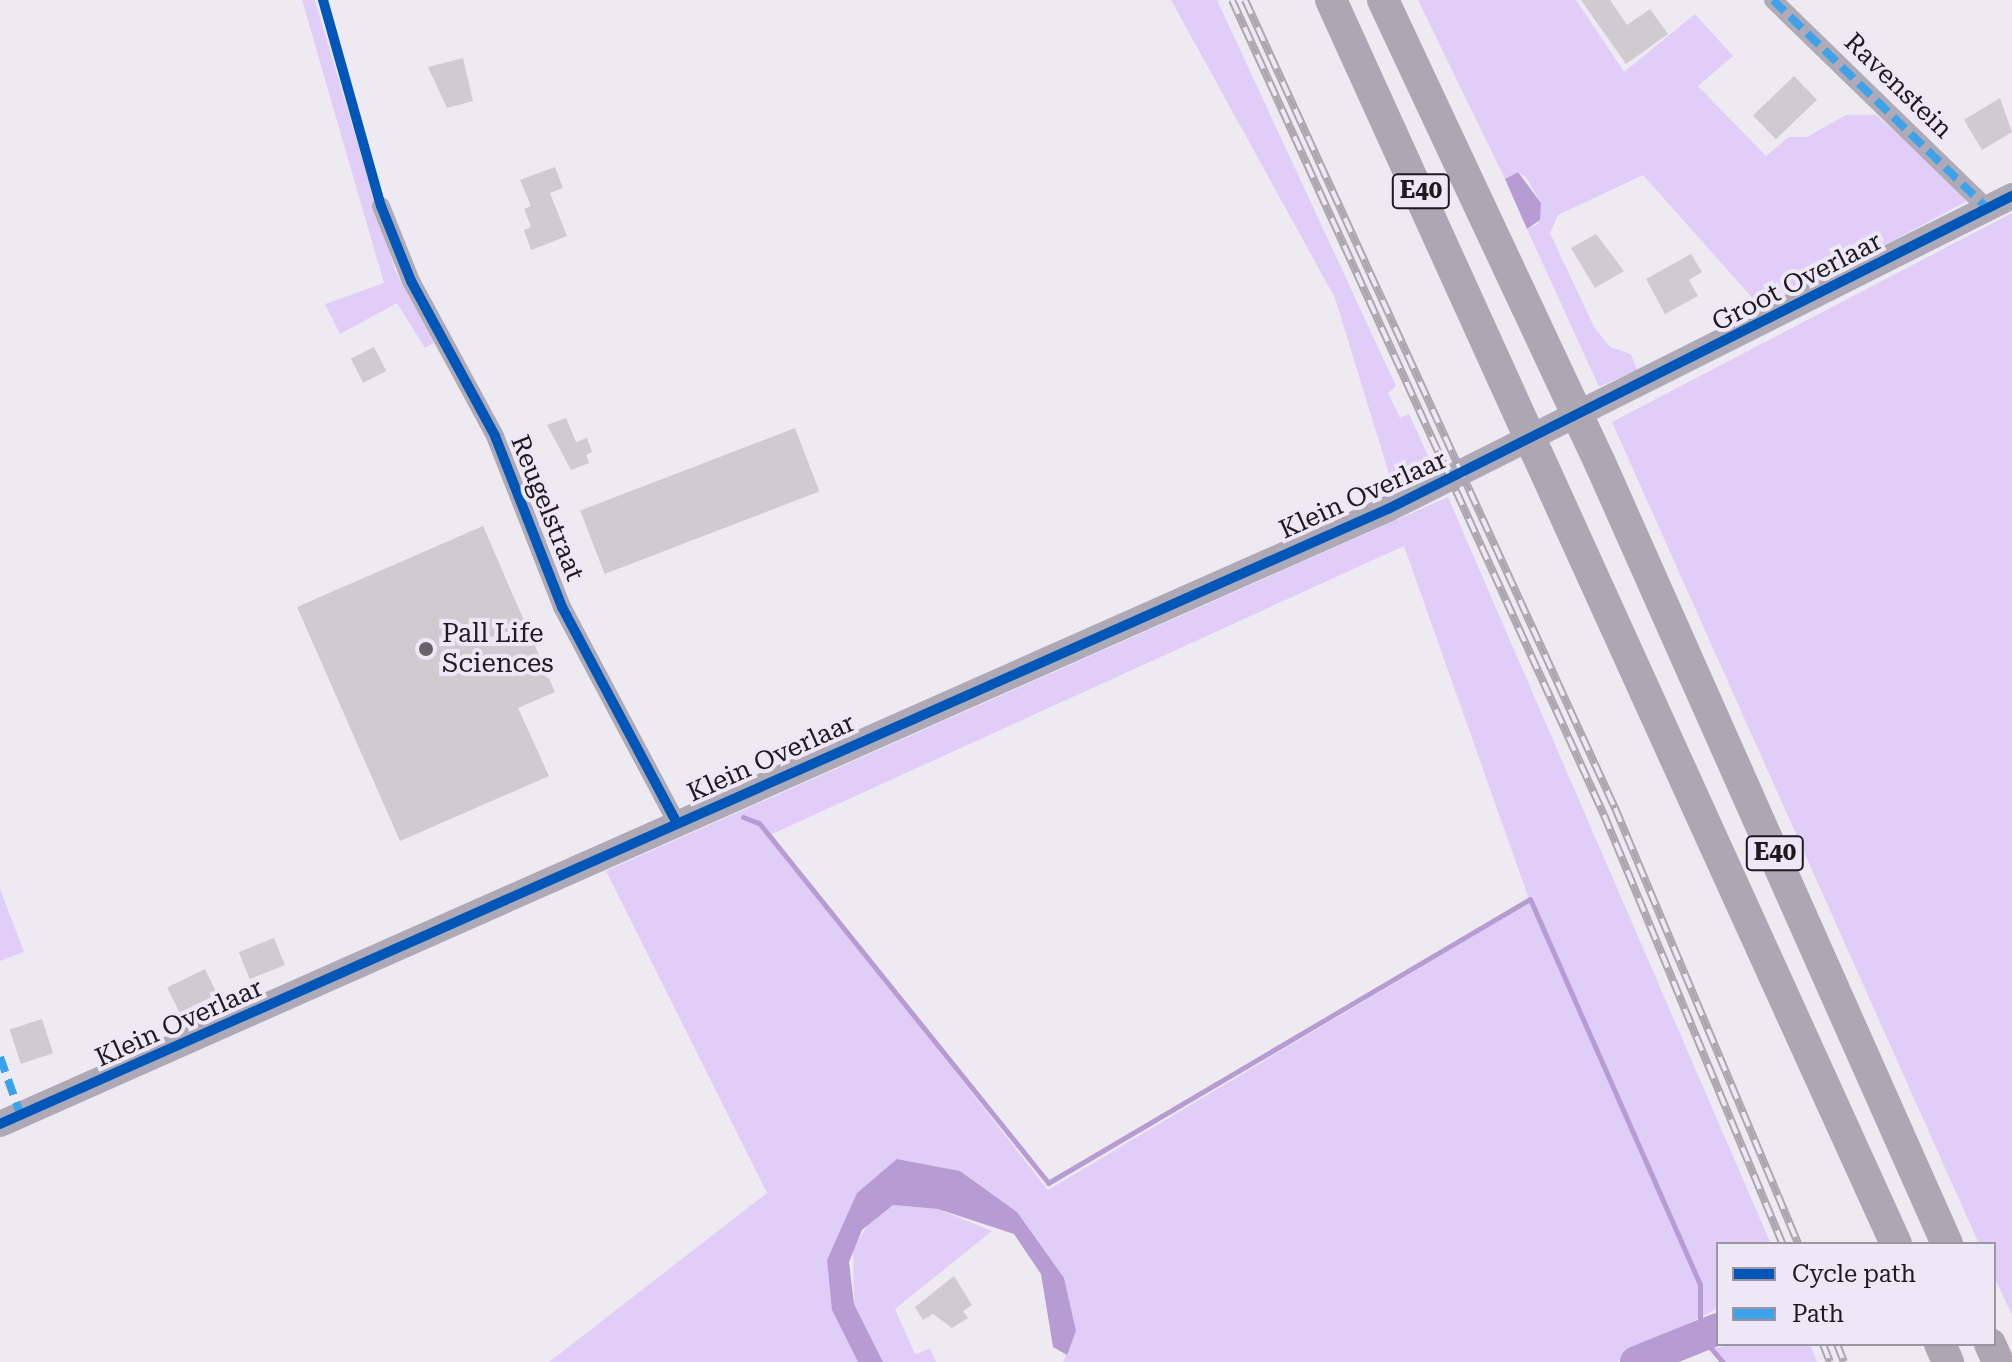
<!DOCTYPE html>
<style>
body{margin:0}
#map{position:relative;width:2012px;height:1362px;overflow:hidden;background:#eeeaf2;font-family:"Roboto Serif",serif}
div>[style]{position:absolute}
.green>*{inset:0;background:#e1cef8}
.water>*{inset:0;background:#b79cd3}
.stream>*{height:5px;margin:-2.5px;padding:0 2.5px;transform-origin:2.5px;border-radius:2.5px;background:#b79cd3}
.river>*{height:32px;margin:-16px;padding:0 16px;transform-origin:16px;border-radius:16px;background:#b79cd3}
.building>*{inset:0;background:#cecbd1;transform-origin:0 0}
.minor>*{height:18px;margin:-9px;padding:0 9px;transform-origin:9px;border-radius:9px;background:#afaab6}
.secondary>*{height:26px;margin:-13px;padding:0 13px;transform-origin:13px;border-radius:13px;background:#aea9b6}
.motorway>*{height:32px;margin:-16px;padding:0 16px;transform-origin:16px;border-radius:16px;background:#ada6b3}
.rail>*{height:8px;margin-top:-4px;transform-origin:0;background:repeating-linear-gradient(90deg,#eee7f6 0 15px,#aba7b0 0 30px);box-sizing:border-box;border-block:2px solid #aba7b0}
.quiet>*{height:8px;margin-top:-4px;transform-origin:0;background:repeating-linear-gradient(90deg,#3da2ea 0 16px,transparent 0 24px)}
.cycleway>*{height:10px;margin:-5px;padding:0 5px;transform-origin:5px;border-radius:5px;background:#0057b8}
.dots>*{width:22px;height:22px;translate:-50% -50%;box-sizing:border-box;border:4px solid #eee7f6;border-radius:50%}
span{translate:-50% -50%;white-space:nowrap;text-align:center;line-height:1.15;-webkit-text-stroke:8px #eee7f6;paint-order:stroke}
.shield-label span{padding:2px 6px;background:#eee7f6;border:2px solid;border-radius:6px;-webkit-text-stroke-width:0}
.shield-label{font-size:24px;color:#1d1b20;font-weight:700}
.street-label{font-size:26px;color:#1d1b20}
.poi-label{font-size:26px;color:#1d1b20}
.left{translate:0 -50%;text-align:left}
.legend{position:absolute;left:1716px;top:1242px;width:280px;height:104px;box-sizing:border-box;background:#eee7f6;border:2px solid #9a95a0;margin:0;padding:10px 14px;list-style:none;font-size:24px;color:#1d1b20}
.legend li{display:flex;align-items:center;gap:16px;height:40px}
.legend b{width:40px;border:2px solid #9a95a0}
</style>
<div id="map">
<div class="green">
<div style="clip-path:polygon(302px 0,315px 0,395px 270px,434px 343px,425px 348px,397px 303px,340px 334px,325px 304px,384px 283px)"></div>
<div style="clip-path:polygon(1171px 0,1217px 0,1396px 386px,1388px 393px,1400px 418px,1409px 414px,1436px 473px,1394px 490px,1335px 298px)"></div>
<div style="clip-path:polygon(1418px 0,1576px 0,1624px 72px,1695px 14px,1733px 56px,1698px 86px,1766px 156px,1789px 137px,1807px 137px,1846px 115px,1876px 115px,1971px 199px,1763px 310px,1643px 175px,1558px 215px,1550px 233px,1594px 327px,1610px 347px,1631px 354px,1637px 370px,1599px 387px,1527px 229px,1538px 224px,1541px 203px,1526px 177px,1518px 172px,1505px 179px)"></div>
<div style="clip-path:polygon(2012px 213px,2012px 1315px,1994px 1277px,1994px 1244px,1979px 1244px,1612px 422px)"></div>
<div style="clip-path:polygon(evenodd,1448px 497px,1771px 1244px,1718px 1244px,1718px 1308px,1617px 1362px,1063px 1362px,1076px 1331px,1017px 1212px,960px 1171px,898px 1159px,857px 1193px,832px 1310px,858px 1362px,549px 1362px,767px 1193px,606px 871px,1448px 497px,1404px 546px,1530px 902px,1048px 1190px,770px 835px,1404px 546px)"></div>
<div style="clip-path:polygon(0 889px,24px 952px,0 961px)"></div>
<div style="clip-path:polygon(893px 1205px,938px 1209px,992px 1231px,895px 1309px,915px 1354px,930px 1349px,936px 1362px,883px 1362px,854px 1304px,853px 1248px,872px 1219px)"></div>
<div style="clip-path:polygon(1732px 1344px,1810px 1344px,1817px 1362px,1725px 1362px,1713px 1349px)"></div>
</div>
<div class="water">
<div style="clip-path:polygon(1518px 172px,1541px 203px,1540px 220px,1527px 229px,1505px 179px)"></div>
<div style="clip-path:polygon(897px 1159px,960px 1171px,1017px 1212px,1064px 1278px,1076px 1331px,1067px 1355px,1053px 1347px,1041px 1274px,1014px 1234px,938px 1209px,893px 1205px,862px 1230px,849px 1262px,854px 1304px,883px 1362px,858px 1362px,832px 1310px,827px 1260px,857px 1193px)"></div>
</div>
<div class="stream">
<div style="left:743px;top:817px;width:17px;rotate:21deg"></div>
<div style="left:759px;top:823px;width:462px;rotate:51.2deg"></div>
<div style="left:1048px;top:1183px;width:559px;rotate:-30.51deg"></div>
<div style="left:1530px;top:899px;width:421px;rotate:66.2deg"></div>
<div style="left:1700px;top:1284px;width:51px;rotate:90deg"></div>
<div style="left:1700px;top:1335px;width:35px;rotate:50deg"></div>
</div>
<div class="river">
<div style="left:1636px;top:1362px;width:88px;rotate:-21.9deg"></div>
</div>
<div class="building">
<div style="clip-path:polygon(1581px 0,1610px 0,1627px 25px,1650px 9px,1668px 34px,1626px 64px)"></div>
<div style="clip-path:polygon(463px 58px,473px 101px,447px 108px,428px 67px)"></div>
<div style="left:1794px;top:76px;width:33px;height:57px;rotate:46deg"></div>
<div style="clip-path:polygon(2000px 98px,2012px 132px,1982px 150px,1964px 120px)"></div>
<div style="clip-path:polygon(555px 167px,563px 188px,550px 193px,567px 236px,531px 250px,524px 230px,531px 227px,524px 209px,531px 206px,520px 180px)"></div>
<div style="clip-path:polygon(1596px 234px,1624px 271px,1595px 288px,1571px 248px)"></div>
<div style="clip-path:polygon(1691px 254px,1702px 272px,1689px 280px,1698px 296px,1665px 314px,1646px 279px)"></div>
<div style="left:374px;top:347px;width:27px;height:26px;rotate:63deg"></div>
<div style="clip-path:polygon(566px 418px,576px 442px,587px 438px,592px 452px,586px 455px,589px 463px,571px 470px,547px 425px)"></div>
<div style="left:795px;top:428px;width:68px;height:230px;rotate:69deg"></div>
<div style="clip-path:polygon(483px 526px,555px 692px,518px 708px,549px 776px,400px 841px,297px 607px)"></div>
<div style="left:274px;top:938px;width:29px;height:38px;rotate:68deg"></div>
<div style="left:205px;top:969px;width:28px;height:42px;rotate:64deg"></div>
<div style="left:42px;top:1019px;width:36px;height:34px;rotate:72deg"></div>
<div style="clip-path:polygon(954px 1276px,972px 1305px,963px 1311px,968px 1318px,952px 1328px,933px 1314px,923px 1320px,915px 1307px)"></div>
</div>
<div class="minor">
<div style="left:1773px;top:0;width:300px;rotate:44.2deg"></div>
<div style="left:381px;top:206px;width:81px;rotate:68.2deg"></div>
<div style="left:411px;top:281px;width:176px;rotate:61.5deg"></div>
<div style="left:495px;top:436px;width:184px;rotate:68.6deg"></div>
<div style="left:562px;top:607px;width:245px;rotate:62deg"></div>
</div>
<div class="secondary">
<div style="left:0;top:1124px;width:1518px;rotate:-23.9deg"></div>
<div style="left:1388px;top:509px;width:698px;rotate:-26.64deg"></div>
</div>
<div class="motorway">
<div style="left:1331px;top:0;width:1366px;rotate:65.57deg"></div>
<div style="left:1383px;top:0;width:511px;rotate:64.89deg"></div>
<div style="left:1600px;top:463px;width:855px;rotate:66.04deg"></div>
<div style="left:1940px;top:1344px;width:20px;rotate:66deg"></div>
<div style="left:1990px;top:1344px;width:20px;rotate:66deg"></div>
</div>
<div class="rail">
<div style="left:1232px;top:0;width:896px;rotate:65.47deg"></div>
<div style="left:1604px;top:815px;width:465px;rotate:67.4deg"></div>
<div style="left:1245px;top:0;width:889px;rotate:65.4deg"></div>
<div style="left:1615px;top:808px;width:473px;rotate:67.2deg"></div>
<div style="left:1823px;top:1344px;width:19px;rotate:69deg"></div>
<div style="left:1837px;top:1344px;width:19px;rotate:69deg"></div>
</div>
<div class="quiet">
<div style="left:1773px;top:0;width:300px;rotate:44.2deg"></div>
<div style="left:0;top:1057px;width:63px;rotate:70.4deg"></div>
</div>
<div class="cycleway">
<div style="left:323px;top:0;width:214px;rotate:74.3deg"></div>
<div style="left:381px;top:206px;width:81px;rotate:68.2deg"></div>
<div style="left:411px;top:281px;width:176px;rotate:61.5deg"></div>
<div style="left:495px;top:436px;width:184px;rotate:68.6deg"></div>
<div style="left:562px;top:607px;width:245px;rotate:62deg"></div>
<div style="left:0;top:1124px;width:1518px;rotate:-23.9deg"></div>
<div style="left:1388px;top:509px;width:698px;rotate:-26.64deg"></div>
</div>
<div class="dots">
<div style="left:426px;top:649px;background:#66636a"></div>
</div>
<div class="shield-label">
<span style="left:1421px;top:191px">E40</span>
<span style="left:1775px;top:853px">E40</span>
</div>
<div class="street-label">
<span style="left:1898px;top:86px;rotate:44deg">Ravenstein</span>
<span style="left:1797px;top:282px;rotate:-27deg">Groot Overlaar</span>
<span style="left:1363px;top:495px;rotate:-24deg">Klein Overlaar</span>
<span style="left:547px;top:508px;rotate:68deg">Reugelstraat</span>
<span style="left:771px;top:758px;rotate:-24deg">Klein Overlaar</span>
<span style="left:179px;top:1023px;rotate:-24deg">Klein Overlaar</span>
</div>
<div class="poi-label">
<span class="left" style="left:442px;top:649px">Pall Life<br>Sciences</span>
</div>
<ul class="legend">
<li><b style="height:10px;background:#0057b8"></b>Cycle path</li>
<li><b style="height:10px;background:#3da2ea"></b>Path</li>
</ul>
</div>
